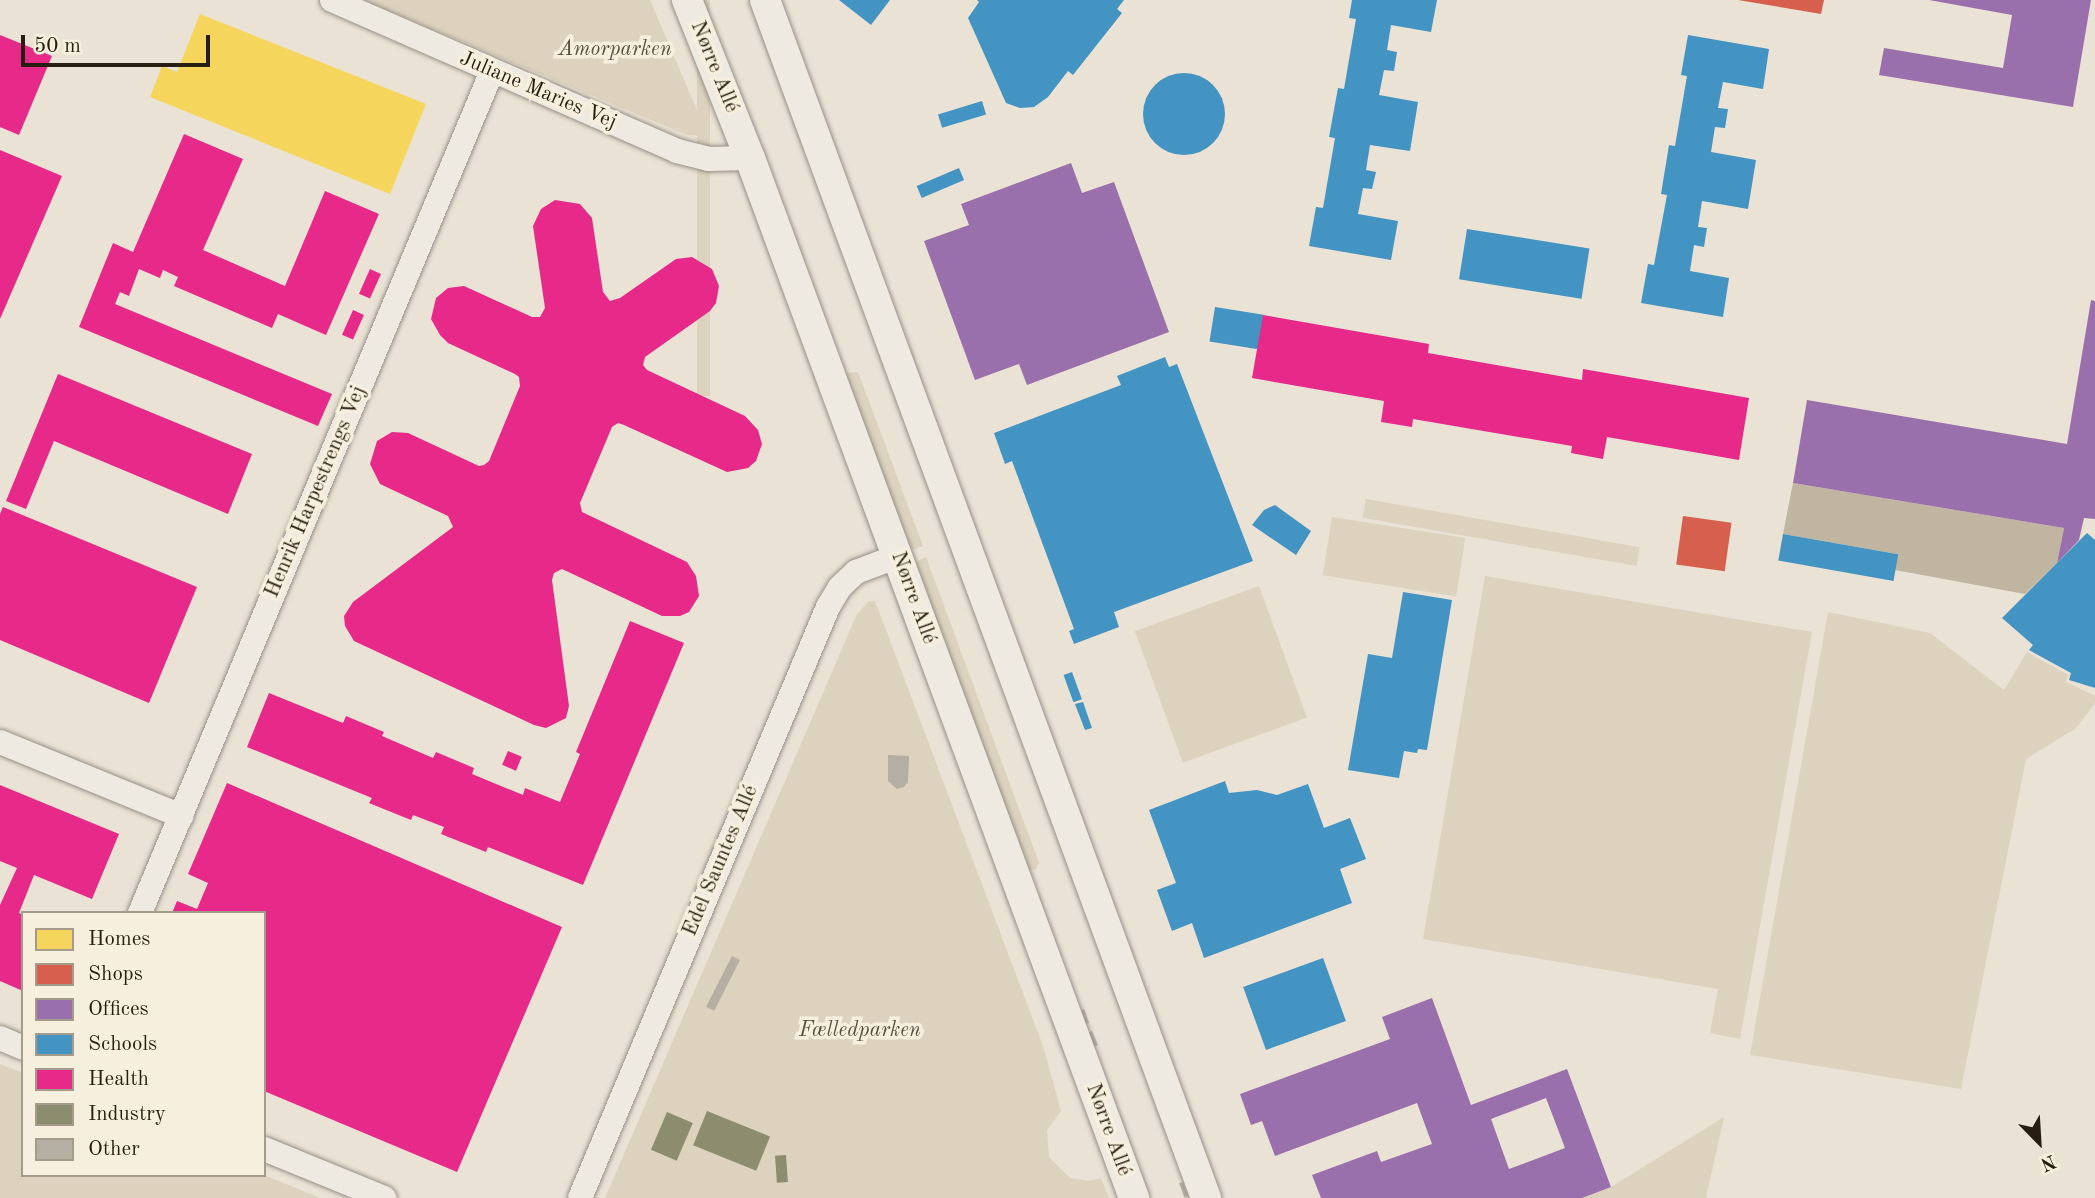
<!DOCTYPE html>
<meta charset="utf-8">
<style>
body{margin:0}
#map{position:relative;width:2095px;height:1198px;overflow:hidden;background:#eae2d4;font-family:"Old Standard TT",serif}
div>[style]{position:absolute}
.green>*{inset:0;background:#dcd2bd;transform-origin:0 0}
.water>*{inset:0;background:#c0b5a1}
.homes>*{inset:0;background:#f6d55c}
.shops>*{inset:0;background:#d6604d;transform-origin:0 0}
.offices>*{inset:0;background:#9970ab}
.schools>*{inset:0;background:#4393c3;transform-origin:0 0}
.round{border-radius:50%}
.health>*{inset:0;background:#e7298a;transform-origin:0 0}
.industry>*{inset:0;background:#8c8c6e;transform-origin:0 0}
.building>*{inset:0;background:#b4aea3;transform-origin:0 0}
.roads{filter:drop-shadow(0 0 2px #969087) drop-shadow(0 0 2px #969087)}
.minor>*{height:24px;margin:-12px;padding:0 12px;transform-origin:12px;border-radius:12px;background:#eeeae2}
.tertiary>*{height:30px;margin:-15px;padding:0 15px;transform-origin:15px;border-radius:15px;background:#eeeae2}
span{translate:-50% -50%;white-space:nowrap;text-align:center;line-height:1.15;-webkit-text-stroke:7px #f7efdd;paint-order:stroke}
.park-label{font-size:21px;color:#5a4f3e;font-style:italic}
.street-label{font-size:21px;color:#271d10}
.legend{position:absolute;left:21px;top:911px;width:245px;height:266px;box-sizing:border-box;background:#f7efdd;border:2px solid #a49b8b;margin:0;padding:9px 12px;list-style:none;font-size:21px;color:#271d10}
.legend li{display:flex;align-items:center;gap:14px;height:35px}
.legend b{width:35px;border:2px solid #a49b8b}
.north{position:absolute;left:2004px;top:1107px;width:70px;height:70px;-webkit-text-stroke:5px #f7efdd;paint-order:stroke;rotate:156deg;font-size:19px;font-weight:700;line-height:28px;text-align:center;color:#271d10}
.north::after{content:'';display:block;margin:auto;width:24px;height:32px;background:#271d10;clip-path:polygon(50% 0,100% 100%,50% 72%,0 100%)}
.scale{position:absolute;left:21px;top:35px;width:189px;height:32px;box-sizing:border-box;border:4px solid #271d10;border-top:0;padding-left:9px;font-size:21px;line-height:24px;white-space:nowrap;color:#271d10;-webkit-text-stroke:5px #f7efdd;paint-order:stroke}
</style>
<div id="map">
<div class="green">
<div style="clip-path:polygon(363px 0,650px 0,708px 136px,687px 135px)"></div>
<div style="left:697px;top:0;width:13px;height:396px"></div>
<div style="clip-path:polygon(858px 372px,923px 546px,908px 551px,844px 373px)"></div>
<div style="left:1366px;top:499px;width:278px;height:19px;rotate:10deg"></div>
<div style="left:1332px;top:517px;width:135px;height:59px;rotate:9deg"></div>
<div style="clip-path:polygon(926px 557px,1039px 863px,1036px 869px,1029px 870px,1023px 866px,914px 563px)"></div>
<div style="clip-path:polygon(1485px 576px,1812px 632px,1740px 1039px,1710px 1033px,1718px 989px,1423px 939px)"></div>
<div style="left:1259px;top:586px;width:140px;height:132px;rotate:70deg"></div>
<div style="clip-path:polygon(869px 601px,875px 601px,1043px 1046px,1061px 1111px,1047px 1130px,1049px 1157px,1070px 1178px,1089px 1181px,1101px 1178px,1109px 1198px,605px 1198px,857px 614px)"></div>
<div style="clip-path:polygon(1828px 612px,1930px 633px,2004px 690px,2027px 652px,2068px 675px,2066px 682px,2095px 696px,2095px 703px,2076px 728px,2026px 759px,1961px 1089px,1750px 1055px)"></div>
<div style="clip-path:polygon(0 1064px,23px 1073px,23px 1175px,264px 1175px,320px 1198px,0 1198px)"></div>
<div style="clip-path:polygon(1724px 1117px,1706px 1198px,1582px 1198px,1611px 1187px)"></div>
</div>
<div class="water">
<div style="clip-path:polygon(1793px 483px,2064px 528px,2057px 563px,2025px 594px,1895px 570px,1897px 554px,1783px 534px)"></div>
</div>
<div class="homes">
<div style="clip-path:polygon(200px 14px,426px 104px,390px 194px,150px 97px,162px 66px,177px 72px)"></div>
</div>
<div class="shops">
<div style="clip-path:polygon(1738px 0,1824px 0,1821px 14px)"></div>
<div style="left:1683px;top:516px;width:49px;height:49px;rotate:8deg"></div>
</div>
<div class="offices">
<div style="clip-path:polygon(1929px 0,2091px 0,2073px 107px,1879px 75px,1884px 48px,2003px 68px,2012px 15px)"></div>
<div style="clip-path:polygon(1071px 163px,1082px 193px,1114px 182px,1169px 332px,1027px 385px,1019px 364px,975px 380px,924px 241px,969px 225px,961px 204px)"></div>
<div style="clip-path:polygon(2091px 300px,2095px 301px,2095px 519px,2084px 518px,2079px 540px,2057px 563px,2064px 528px,1793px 483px,1807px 400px,2067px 444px)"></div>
<div style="clip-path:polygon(evenodd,1432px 998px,1471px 1105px,1567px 1069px,1611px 1187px,1582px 1198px,1321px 1198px,1312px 1175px,1377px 1151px,1381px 1162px,1432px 1144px,1417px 1103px,1275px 1156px,1262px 1121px,1251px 1125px,1240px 1094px,1390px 1039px,1382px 1017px,1432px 998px,1546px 1098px,1565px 1148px,1509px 1169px,1491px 1119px,1546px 1098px)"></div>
</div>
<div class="schools">
<div style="clip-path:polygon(839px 0,890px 0,871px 25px)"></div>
<div style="clip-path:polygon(977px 0,1124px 0,1117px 9px,1122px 13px,1073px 75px,1068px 71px,1048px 97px,1034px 107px,1020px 108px,1006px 103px,968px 18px,979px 2px)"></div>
<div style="clip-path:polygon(1352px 0,1437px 0,1431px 32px,1391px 25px,1387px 50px,1397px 52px,1394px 71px,1384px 70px,1379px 95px,1418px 102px,1410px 151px,1370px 145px,1366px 170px,1376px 172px,1372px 189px,1363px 188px,1358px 214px,1398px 221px,1391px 260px,1309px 246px,1316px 207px,1323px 208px,1335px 138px,1329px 137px,1338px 88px,1344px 89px,1356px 19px,1349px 18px)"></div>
<div style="clip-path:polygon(1688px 35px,1769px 49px,1763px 89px,1723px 82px,1718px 108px,1728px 109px,1725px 128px,1715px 127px,1711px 152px,1756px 160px,1748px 209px,1702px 201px,1698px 227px,1707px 228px,1704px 247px,1694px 245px,1690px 271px,1729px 278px,1723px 317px,1641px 303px,1648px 264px,1654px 265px,1667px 195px,1661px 194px,1669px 145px,1675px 146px,1687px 76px,1681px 75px)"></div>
<div class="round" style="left:1143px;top:73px;width:82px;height:82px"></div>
<div style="left:982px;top:101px;width:14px;height:46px;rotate:73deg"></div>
<div style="left:959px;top:168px;width:13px;height:46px;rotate:67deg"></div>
<div style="left:1467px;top:229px;width:124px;height:51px;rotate:9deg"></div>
<div style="left:1215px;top:307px;width:49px;height:35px;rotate:9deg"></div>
<div style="clip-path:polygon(1165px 357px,1169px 367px,1177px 364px,1253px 561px,1114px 612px,1119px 627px,1074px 644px,1069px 631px,1074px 629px,1012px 461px,1005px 464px,994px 433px,1121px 385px,1117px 376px)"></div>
<div style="clip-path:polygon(1275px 505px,1311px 531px,1296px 555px,1252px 525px,1264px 510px)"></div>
<div style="clip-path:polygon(2087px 533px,2095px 540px,2095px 688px,2069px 680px,2071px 673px,2029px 650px,2033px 645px,2002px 618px)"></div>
<div style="left:1783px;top:534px;width:117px;height:27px;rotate:10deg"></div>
<div style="clip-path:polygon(1403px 592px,1452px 600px,1427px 750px,1418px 749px,1417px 753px,1404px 751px,1399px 778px,1348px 770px,1368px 654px,1392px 658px)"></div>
<div style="left:1072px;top:672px;width:29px;height:9px;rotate:70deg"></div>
<div style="clip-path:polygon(1083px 702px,1092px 728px,1085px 730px,1075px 704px)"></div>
<div style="clip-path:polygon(1225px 781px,1229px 793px,1257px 790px,1277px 795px,1308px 784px,1324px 828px,1350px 818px,1366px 859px,1340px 869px,1352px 903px,1204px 958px,1192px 923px,1172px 931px,1157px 890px,1176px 883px,1149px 810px)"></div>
<div style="left:1323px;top:958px;width:67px;height:85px;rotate:70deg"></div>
</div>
<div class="health">
<div style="clip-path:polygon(0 35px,52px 56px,19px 135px,0 127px)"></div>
<div style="clip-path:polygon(184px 134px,243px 159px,203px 250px,285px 286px,325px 191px,379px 214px,326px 335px,278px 314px,272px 328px,174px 286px,178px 277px,163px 270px,160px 278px,139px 269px,129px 296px,120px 292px,115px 304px,332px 394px,318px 426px,79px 327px,113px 243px,133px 252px)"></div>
<div style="clip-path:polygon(0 150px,62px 176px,0 319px)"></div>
<div style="clip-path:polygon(555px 200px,580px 204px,592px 218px,603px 292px,610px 301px,620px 298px,676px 259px,692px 257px,712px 269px,719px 286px,716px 303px,710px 311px,645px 357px,643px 365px,647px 370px,745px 416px,758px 430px,762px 444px,756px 461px,748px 468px,727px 472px,624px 425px,618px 423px,612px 427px,580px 503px,582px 512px,687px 562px,696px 576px,699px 596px,689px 612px,680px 616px,662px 616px,562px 569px,554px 573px,552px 580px,569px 706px,566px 718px,546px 728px,534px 725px,354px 641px,345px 626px,344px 616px,353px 602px,453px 527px,448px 516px,380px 484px,370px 464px,377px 441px,392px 432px,408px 433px,479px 466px,484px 465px,489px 461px,520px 386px,519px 377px,515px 374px,448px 343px,440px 335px,431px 319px,436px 298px,448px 288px,464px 286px,532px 317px,540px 317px,545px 308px,533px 226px,541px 209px)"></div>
<div style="left:370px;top:269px;width:12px;height:27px;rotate:24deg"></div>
<div style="left:353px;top:310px;width:12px;height:27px;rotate:24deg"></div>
<div style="clip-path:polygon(1263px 315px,1429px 344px,1428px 353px,1582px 380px,1583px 369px,1749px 398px,1739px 460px,1607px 437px,1603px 459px,1571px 453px,1572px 446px,1413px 419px,1412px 427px,1381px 422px,1384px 401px,1252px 378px)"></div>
<div style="clip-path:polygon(58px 374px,252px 454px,228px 514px,54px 441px,26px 509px,6px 501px)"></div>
<div style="clip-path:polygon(3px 507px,197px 587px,149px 703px,0 640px,0 514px)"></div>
<div style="clip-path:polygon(630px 621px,684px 643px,583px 885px,488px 847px,486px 852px,441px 834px,444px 827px,413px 815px,411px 820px,369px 803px,372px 798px,247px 747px,269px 693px,343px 723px,346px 716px,384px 732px,382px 736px,433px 758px,436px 752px,474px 768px,472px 774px,523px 795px,525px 788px,560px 802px,580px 754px,576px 752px)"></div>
<div style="left:508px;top:751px;width:15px;height:15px;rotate:23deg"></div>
<div style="clip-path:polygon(227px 783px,562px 927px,457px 1172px,264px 1091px,264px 913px,172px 913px,177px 901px,197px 909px,208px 883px,188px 874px)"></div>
<div style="clip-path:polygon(0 785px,119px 834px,92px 899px,34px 875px,19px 913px,23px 915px,23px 991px,0 981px,0 905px,17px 868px,0 861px)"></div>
</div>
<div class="industry">
<div style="left:707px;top:1111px;width:68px;height:37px;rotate:22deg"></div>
<div style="left:667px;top:1112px;width:28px;height:41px;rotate:23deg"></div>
<div style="left:786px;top:1155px;width:27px;height:11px;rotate:86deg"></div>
</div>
<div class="building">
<div style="clip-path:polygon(888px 755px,909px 756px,908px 782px,904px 787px,897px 789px,888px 781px)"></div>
<div style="left:732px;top:956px;width:9px;height:57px;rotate:27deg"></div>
<div style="left:1084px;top:1009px;width:15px;height:3px;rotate:70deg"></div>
<div style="clip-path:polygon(1092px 1031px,1098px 1045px,1093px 1047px,1088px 1033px)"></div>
<div style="left:1183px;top:1182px;width:15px;height:4px;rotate:70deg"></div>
</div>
<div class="roads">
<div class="minor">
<div style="left:332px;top:0;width:377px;rotate:23.6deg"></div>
<div style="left:677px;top:151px;width:33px;rotate:14deg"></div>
<div style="left:709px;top:159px;width:41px;rotate:-1.4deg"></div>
<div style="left:0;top:742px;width:196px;rotate:22.2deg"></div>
<div style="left:140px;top:913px;width:913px;rotate:-67.31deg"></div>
<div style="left:0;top:1038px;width:25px;rotate:23deg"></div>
<div style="left:264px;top:1149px;width:130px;rotate:22.2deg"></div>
<div style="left:580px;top:1198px;width:641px;rotate:-67.24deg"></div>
<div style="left:828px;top:607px;width:23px;rotate:-59deg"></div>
<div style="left:840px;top:587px;width:22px;rotate:-43deg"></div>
<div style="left:856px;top:572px;width:45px;rotate:-20.9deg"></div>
</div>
<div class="tertiary">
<div style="left:687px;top:0;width:170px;rotate:68.3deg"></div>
<div style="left:750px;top:158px;width:1109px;rotate:69.73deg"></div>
<div style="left:765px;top:0;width:1277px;rotate:69.79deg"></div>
</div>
</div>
<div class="park-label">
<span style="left:615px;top:50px">Amorparken</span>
<span style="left:860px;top:1031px">Fælledparken</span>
</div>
<div class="street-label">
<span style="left:714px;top:67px;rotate:68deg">Nørre Allé</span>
<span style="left:538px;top:91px;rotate:23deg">Juliane Maries Vej</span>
<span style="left:316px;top:492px;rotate:-67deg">Henrik Harpestrengs Vej</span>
<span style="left:913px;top:598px;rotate:70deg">Nørre Allé</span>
<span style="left:721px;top:861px;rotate:-67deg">Edel Sauntes Allé</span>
<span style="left:1108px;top:1130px;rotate:70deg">Nørre Allé</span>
</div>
<ul class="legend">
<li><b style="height:19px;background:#f6d55c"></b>Homes</li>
<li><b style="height:19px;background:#d6604d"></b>Shops</li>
<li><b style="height:19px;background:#9970ab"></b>Offices</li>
<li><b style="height:19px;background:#4393c3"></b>Schools</li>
<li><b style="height:19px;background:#e7298a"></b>Health</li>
<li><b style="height:19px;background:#8c8c6e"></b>Industry</li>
<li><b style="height:19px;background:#b4aea3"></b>Other</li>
</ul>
<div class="north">N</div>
<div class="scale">50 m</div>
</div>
